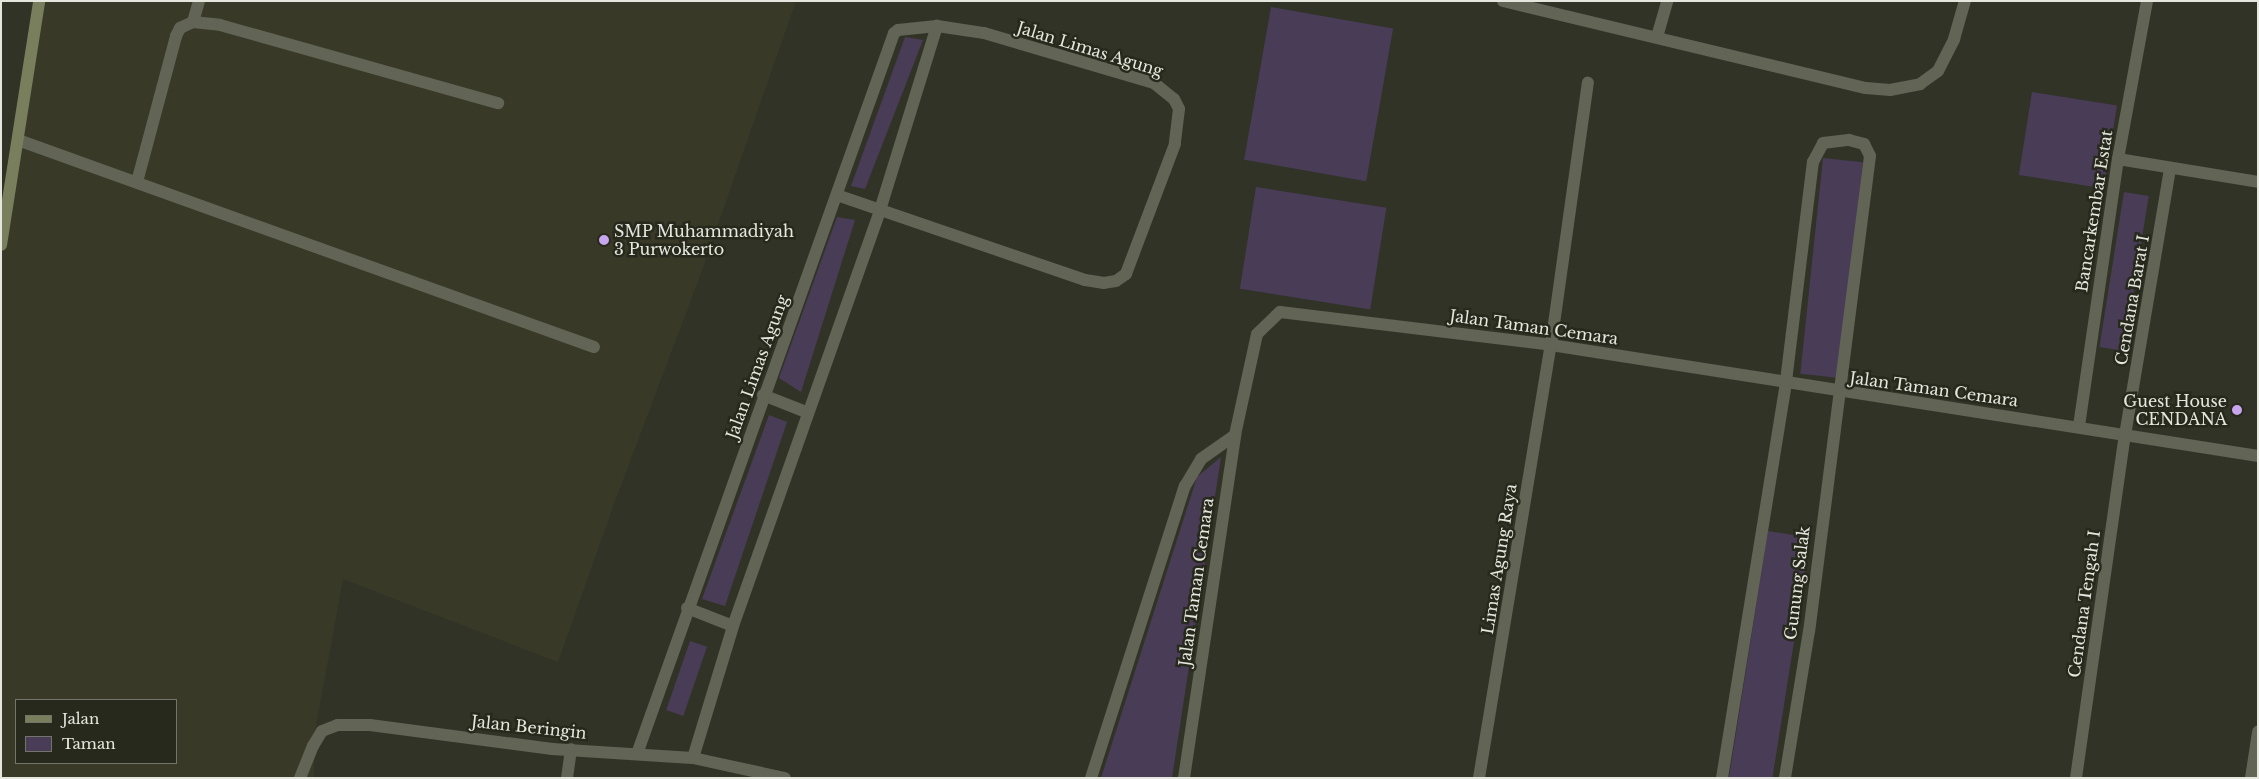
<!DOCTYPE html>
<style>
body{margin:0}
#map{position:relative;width:2259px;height:779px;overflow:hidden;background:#313327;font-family:"Libre Baskerville",serif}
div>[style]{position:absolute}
.built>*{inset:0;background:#383a27}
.green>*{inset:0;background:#493c57;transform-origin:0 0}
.street>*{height:12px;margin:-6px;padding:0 6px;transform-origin:6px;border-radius:6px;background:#626456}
.secondary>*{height:12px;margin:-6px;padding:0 6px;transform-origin:6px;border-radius:6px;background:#797e5c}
.dots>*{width:14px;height:14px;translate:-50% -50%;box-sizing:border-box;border:2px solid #28291d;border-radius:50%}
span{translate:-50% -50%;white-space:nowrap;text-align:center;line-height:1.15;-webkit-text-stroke:5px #28291d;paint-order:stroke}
.street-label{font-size:16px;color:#e5e6de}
.poi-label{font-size:16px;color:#e5e6de}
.left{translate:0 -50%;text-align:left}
.right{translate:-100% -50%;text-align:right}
.frame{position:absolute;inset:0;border:2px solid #e5e6de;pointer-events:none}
.legend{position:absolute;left:15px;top:699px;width:162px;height:65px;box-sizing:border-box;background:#28291d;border:1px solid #74756a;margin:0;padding:6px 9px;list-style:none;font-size:15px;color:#e5e6de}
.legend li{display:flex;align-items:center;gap:10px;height:25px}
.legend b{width:25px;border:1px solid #74756a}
</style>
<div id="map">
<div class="built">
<div style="clip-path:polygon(evenodd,39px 1px,796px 1px,701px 273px,614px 504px,558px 662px,343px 579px,314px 737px,314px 778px,1px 778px,1px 237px,39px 1px,16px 700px,176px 700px,176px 763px,16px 763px,16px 700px)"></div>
</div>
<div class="green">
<div style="left:1271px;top:7px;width:124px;height:155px;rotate:10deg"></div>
<div style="clip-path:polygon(905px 37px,923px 40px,865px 189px,851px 186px)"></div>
<div style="left:2032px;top:92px;width:86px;height:84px;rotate:9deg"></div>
<div style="left:1823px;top:158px;width:40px;height:217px;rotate:6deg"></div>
<div style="left:1256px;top:187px;width:132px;height:103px;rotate:9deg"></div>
<div style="left:2124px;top:192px;width:25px;height:157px;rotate:9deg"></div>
<div style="clip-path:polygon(837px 217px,855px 220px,801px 392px,779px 378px)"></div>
<div style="clip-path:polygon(769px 415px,787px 422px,725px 606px,702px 599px)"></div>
<div style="clip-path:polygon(1221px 457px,1172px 778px,1101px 778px,1197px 477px)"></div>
<div style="left:1768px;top:531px;width:43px;height:250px;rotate:9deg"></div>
<div style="left:690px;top:641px;width:18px;height:73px;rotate:19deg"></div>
</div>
<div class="street">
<div style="left:1503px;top:1px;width:373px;rotate:13.5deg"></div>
<div style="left:1866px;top:88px;width:24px;rotate:5deg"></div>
<div style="left:1890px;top:90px;width:31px;rotate:-11deg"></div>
<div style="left:1920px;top:84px;width:22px;rotate:-36deg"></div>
<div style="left:1938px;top:71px;width:36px;rotate:-63deg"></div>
<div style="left:1954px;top:39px;width:40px;rotate:-74deg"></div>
<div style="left:193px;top:22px;width:22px;rotate:-74deg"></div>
<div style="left:1657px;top:37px;width:37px;rotate:-74deg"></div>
<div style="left:18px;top:140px;width:612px;rotate:19.77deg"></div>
<div style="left:2118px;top:159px;width:142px;rotate:9.3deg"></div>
<div style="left:137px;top:182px;width:151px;rotate:-75deg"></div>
<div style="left:176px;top:36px;width:9px;rotate:-63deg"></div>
<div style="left:180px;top:28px;width:14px;rotate:-25deg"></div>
<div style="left:193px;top:22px;width:27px;rotate:6deg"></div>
<div style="left:220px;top:25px;width:289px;rotate:15.7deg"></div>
<div style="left:763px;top:395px;width:46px;rotate:21.6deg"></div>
<div style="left:2079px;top:426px;width:270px;rotate:-81.7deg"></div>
<div style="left:2118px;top:159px;width:161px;rotate:-79.6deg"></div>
<div style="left:687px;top:608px;width:49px;rotate:21.4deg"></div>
<div style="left:637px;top:754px;width:765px;rotate:-70.38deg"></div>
<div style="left:894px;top:33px;width:5px;rotate:-37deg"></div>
<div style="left:898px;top:30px;width:39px;rotate:-6deg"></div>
<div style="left:937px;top:26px;width:48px;rotate:8.5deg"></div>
<div style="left:984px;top:33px;width:177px;rotate:16.4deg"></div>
<div style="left:1154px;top:83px;width:26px;rotate:39deg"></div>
<div style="left:1174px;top:99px;width:11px;rotate:63deg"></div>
<div style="left:1179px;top:109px;width:35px;rotate:97deg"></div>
<div style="left:1175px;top:144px;width:139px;rotate:110.7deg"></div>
<div style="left:1126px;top:274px;width:12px;rotate:145deg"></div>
<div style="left:1116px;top:281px;width:12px;rotate:171deg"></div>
<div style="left:1104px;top:283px;width:19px;rotate:-171deg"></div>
<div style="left:1085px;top:280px;width:262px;rotate:-161.1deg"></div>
<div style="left:693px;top:758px;width:138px;rotate:-73.1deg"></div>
<div style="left:733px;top:626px;width:441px;rotate:-70.5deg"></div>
<div style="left:880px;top:210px;width:193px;rotate:-72.8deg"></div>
<div style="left:300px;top:778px;width:35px;rotate:-68deg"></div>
<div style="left:313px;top:746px;width:17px;rotate:-59deg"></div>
<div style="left:322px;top:731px;width:17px;rotate:-21deg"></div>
<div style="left:338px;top:725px;width:32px"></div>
<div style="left:370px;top:725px;width:184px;rotate:7.5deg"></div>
<div style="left:552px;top:749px;width:141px;rotate:3.7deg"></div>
<div style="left:693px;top:758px;width:94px;rotate:12.3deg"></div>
<div style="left:567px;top:778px;width:29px;rotate:-82deg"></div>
<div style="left:1091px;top:778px;width:307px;rotate:-72.2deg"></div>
<div style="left:1185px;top:486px;width:31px;rotate:-59deg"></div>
<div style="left:1201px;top:459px;width:42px;rotate:-35.2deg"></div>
<div style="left:1184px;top:778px;width:347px;rotate:-81.5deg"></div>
<div style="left:1235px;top:435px;width:103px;rotate:-77.7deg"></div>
<div style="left:1257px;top:334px;width:32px;rotate:-44deg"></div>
<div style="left:1280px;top:312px;width:273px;rotate:6.9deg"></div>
<div style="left:1551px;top:345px;width:716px;rotate:8.92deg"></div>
<div style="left:1479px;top:778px;width:439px;rotate:-80.6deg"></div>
<div style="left:1551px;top:345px;width:265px;rotate:-82deg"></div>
<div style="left:1722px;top:778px;width:402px;rotate:-80.8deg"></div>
<div style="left:1786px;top:381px;width:221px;rotate:-83deg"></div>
<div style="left:1813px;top:162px;width:21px;rotate:-62deg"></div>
<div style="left:1823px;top:143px;width:26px;rotate:-7deg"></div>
<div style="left:1849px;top:140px;width:16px;rotate:15deg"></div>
<div style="left:1864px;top:144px;width:13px;rotate:63deg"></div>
<div style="left:1870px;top:156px;width:479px;rotate:97.3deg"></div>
<div style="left:1809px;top:631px;width:149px;rotate:99.3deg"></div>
<div style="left:2076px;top:778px;width:346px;rotate:-81.9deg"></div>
<div style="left:2125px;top:435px;width:269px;rotate:-80.4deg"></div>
<div style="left:2251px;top:778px;width:47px;rotate:-81.3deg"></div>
</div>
<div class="secondary">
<div style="left:1px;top:245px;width:247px;rotate:-81.1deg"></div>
</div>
<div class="dots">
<div style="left:604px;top:240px;background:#c9a5ee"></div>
<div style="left:2237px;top:410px;background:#c9a5ee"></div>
</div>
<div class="street-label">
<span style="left:1090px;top:49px;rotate:17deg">Jalan Limas Agung</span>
<span style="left:2094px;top:211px;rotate:-81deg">Bancarkembar Estat</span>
<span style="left:2132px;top:300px;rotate:-80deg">Cendana Barat I</span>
<span style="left:1534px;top:327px;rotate:8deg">Jalan Taman Cemara</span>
<span style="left:757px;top:367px;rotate:-70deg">Jalan Limas Agung</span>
<span style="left:1934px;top:389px;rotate:8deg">Jalan Taman Cemara</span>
<span style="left:1499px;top:559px;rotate:-81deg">Limas Agung Raya</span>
<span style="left:1196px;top:582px;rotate:-82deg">Jalan Taman Cemara</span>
<span style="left:1797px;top:583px;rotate:-83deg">Gunung Salak</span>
<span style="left:2084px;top:604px;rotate:-82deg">Cendana Tengah I</span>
<span style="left:529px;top:727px;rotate:6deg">Jalan Beringin</span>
</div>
<div class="poi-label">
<span class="left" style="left:614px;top:240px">SMP Muhammadiyah<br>3 Purwokerto</span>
<span class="right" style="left:2227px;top:410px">Guest House<br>CENDANA</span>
</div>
<div class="frame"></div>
<ul class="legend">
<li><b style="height:6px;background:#797e5c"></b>Jalan</li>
<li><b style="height:14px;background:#493c57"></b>Taman</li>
</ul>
</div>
